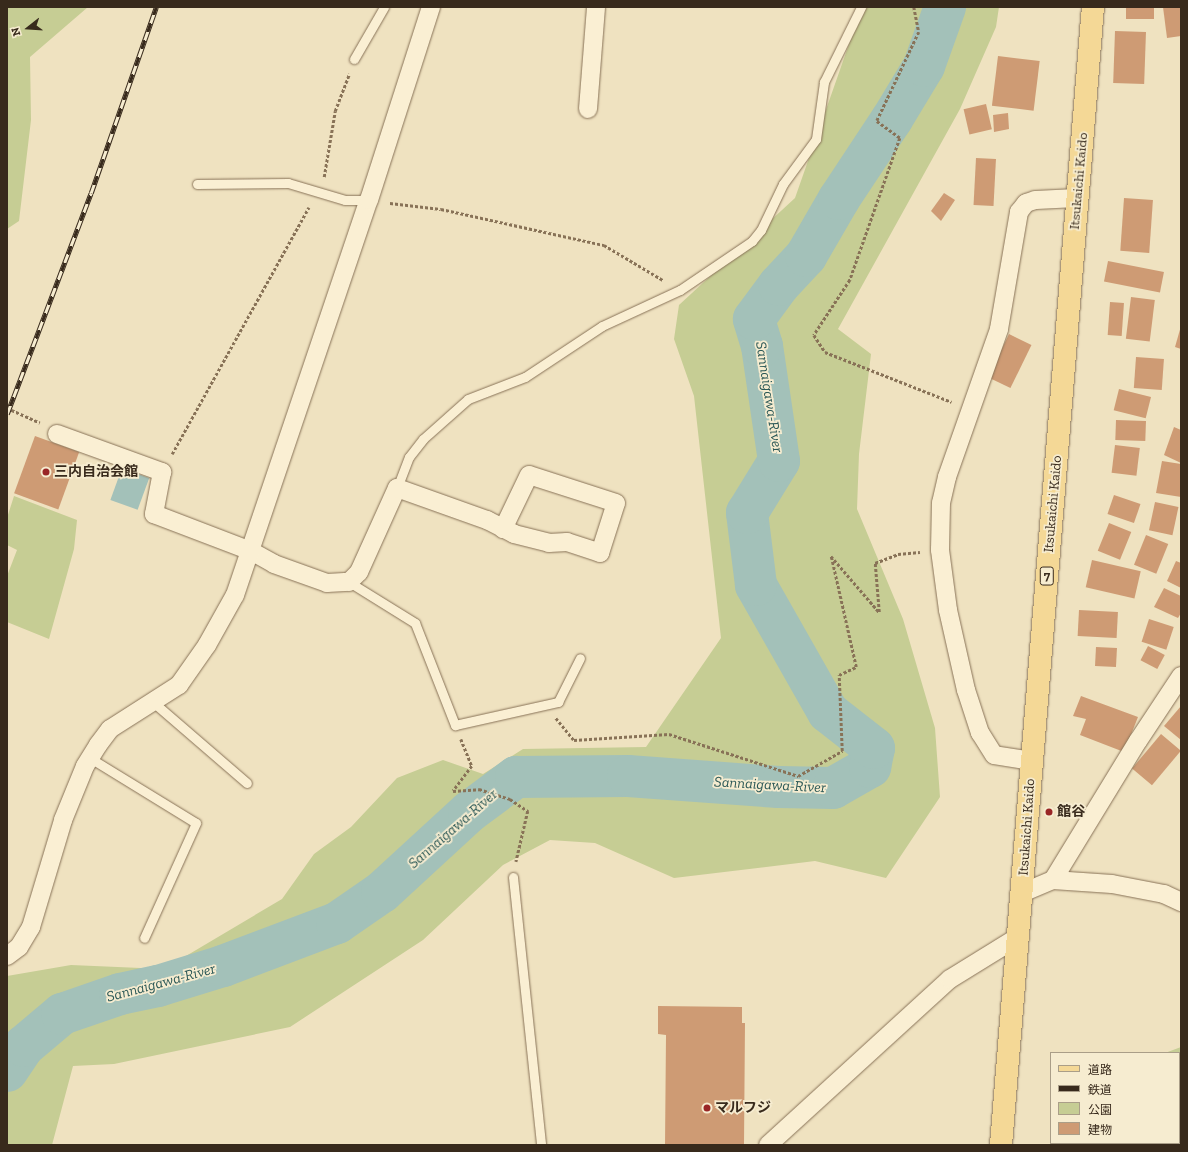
<!DOCTYPE html>
<meta charset="utf-8">
<style>
body{margin:0}
#map{position:relative;width:1188px;height:1152px;overflow:hidden;background:#efe2c0;font-family:"Zilla Slab","Noto Sans JP",serif}
div>[style]{position:absolute}
.green>*{inset:0;background:#c6cd94}
.water>*{inset:0;background:#a3c1b9;transform-origin:0 0}
.river>*{height:42px;margin:-21px;padding:0 21px;transform-origin:21px;border-radius:21px;background:#a3c1b9}
.building>*{inset:0;background:#ce9b74;transform-origin:0 0}
.path>*{height:2.5px;margin-top:-1.25px;transform-origin:0;background:repeating-linear-gradient(90deg,#887257 0 3px,transparent 0 5px)}
.roads{filter:drop-shadow(0 0 1px #887257) drop-shadow(0 0 1px #887257)}
.lane>*{height:9px;margin:-4.5px;padding:0 4.5px;transform-origin:4.5px;border-radius:4.5px;background:#faefd3}
.street>*{height:18px;margin:-9px;padding:0 9px;transform-origin:9px;border-radius:9px;background:#faefd3}
.primary>*{height:22px;margin:-11px;padding:0 11px;transform-origin:11px;border-radius:11px;background:#f4d896}
.rail>*{height:4.5px;margin-top:-2.25px;transform-origin:0;background:repeating-linear-gradient(90deg,#f6ecd0 0 9px,#382a1c 0 18px);box-sizing:border-box;border-block:1px solid #382a1c}
.dots>*{width:11px;height:11px;translate:-50% -50%;box-sizing:border-box;border:2px solid #f6ecd0;border-radius:50%}
span{translate:-50% -50%;white-space:nowrap;text-align:center;line-height:1.15;-webkit-text-stroke:3.5px #f6ecd0;paint-order:stroke}
.shield-label span{padding:1px 3px;background:#f6ecd0;border:1px solid;border-radius:3px;-webkit-text-stroke-width:0}
.shield-label{font-size:13px;color:#382a1c;font-weight:700}
.street-label{font-size:14px;color:#382a1c}
.poi-label{font-size:14px;color:#382a1c;font-weight:700}
.left{translate:0 -50%;text-align:left}
.water-label{font-size:15px;color:#2b5856;font-style:italic}
.frame{position:absolute;inset:0;border:8px solid #382a1c;pointer-events:none}
.legend{position:absolute;left:1050px;top:1052px;width:130px;height:92px;box-sizing:border-box;background:#f6ecd0;border:1px solid #aa9e88;margin:0;padding:5px 7px;list-style:none;font-size:12px;color:#382a1c}
.legend li{display:flex;align-items:center;gap:8px;height:20px}
.legend b{width:20px;border:1px solid #aa9e88}
.north{position:absolute;left:8px;top:8px;width:40px;height:40px;-webkit-text-stroke:3px #f6ecd0;paint-order:stroke;rotate:253deg;font-size:11px;font-weight:700;line-height:16px;text-align:center;color:#382a1c}
.north::after{content:'';display:block;margin:auto;width:14px;height:18px;background:#382a1c;clip-path:polygon(50% 0,100% 100%,50% 72%,0 100%)}
</style>
<div id="map">
<div class="green">
<div style="clip-path:polygon(7px 7px,88px 7px,30px 57px,31px 120px,19px 221px,7px 229px)"></div>
<div style="clip-path:polygon(862px 7px,999px 7px,996px 27px,960px 109px,838px 329px,871px 354px,859px 454px,857px 509px,903px 619px,935px 728px,940px 797px,886px 878px,815px 861px,674px 878px,595px 843px,550px 840px,503px 865px,423px 940px,290px 1027px,114px 1064px,73px 1066px,52px 1145px,7px 1145px,7px 976px,71px 965px,164px 969px,282px 899px,314px 854px,351px 827px,397px 778px,443px 760px,483px 774px,523px 749px,646px 747px,721px 638px,694px 396px,674px 339px,679px 305px,795px 198px)"></div>
<div style="clip-path:polygon(14px 496px,77px 520px,74px 549px,49px 639px,7px 622px,7px 576px,17px 550px,7px 545px,7px 518px)"></div>
<div style="clip-path:polygon(1181px 1047px,1181px 1145px,1112px 1145px,1179px 1143px,1179px 1053px,1165px 1053px)"></div>
</div>
<div class="water">
<div style="left:122px;top:468px;width:29px;height:34px;rotate:20deg"></div>
</div>
<div class="river">
<div style="left:7px;top:1071px;width:30px;rotate:-56deg"></div>
<div style="left:24px;top:1046px;width:50px;rotate:-40.1deg"></div>
<div style="left:62px;top:1014px;width:61px;rotate:-19deg"></div>
<div style="left:120px;top:994px;width:39px;rotate:-12deg"></div>
<div style="left:158px;top:986px;width:68px;rotate:-17.1deg"></div>
<div style="left:223px;top:966px;width:122px;rotate:-20.7deg"></div>
<div style="left:337px;top:923px;width:55px;rotate:-34.6deg"></div>
<div style="left:382px;top:892px;width:118px;rotate:-42.6deg"></div>
<div style="left:469px;top:812px;width:59px;rotate:-36.7deg"></div>
<div style="left:516px;top:777px;width:112px;rotate:-0.5deg"></div>
<div style="left:628px;top:776px;width:151px;rotate:4.2deg"></div>
<div style="left:779px;top:787px;width:54px;rotate:1.1deg"></div>
<div style="left:833px;top:788px;width:43px;rotate:-29.6deg"></div>
<div style="left:870px;top:767px;width:19px;rotate:-78deg"></div>
<div style="left:874px;top:748px;width:58px;rotate:-142deg"></div>
<div style="left:828px;top:712px;width:146px;rotate:-119.6deg"></div>
<div style="left:756px;top:585px;width:73px;rotate:-97.1deg"></div>
<div style="left:747px;top:513px;width:61px;rotate:-58.4deg"></div>
<div style="left:779px;top:461px;width:116px;rotate:-98.4deg"></div>
<div style="left:762px;top:346px;width:28px;rotate:-107deg"></div>
<div style="left:754px;top:319px;width:42px;rotate:-53.7deg"></div>
<div style="left:779px;top:285px;width:40px;rotate:-47deg"></div>
<div style="left:806px;top:256px;width:66px;rotate:-59.9deg"></div>
<div style="left:839px;top:199px;width:96px;rotate:-56.5deg"></div>
<div style="left:892px;top:119px;width:62px;rotate:-58.9deg"></div>
<div style="left:924px;top:66px;width:63px;rotate:-70.4deg"></div>
</div>
<div class="building">
<div style="left:1126px;top:7px;width:28px;height:12px"></div>
<div style="clip-path:polygon(1163px 7px,1181px 7px,1181px 36px,1167px 38px)"></div>
<div style="left:1115px;top:31px;width:31px;height:52px;rotate:2deg"></div>
<div style="left:998px;top:56px;width:42px;height:50px;rotate:7deg"></div>
<div style="left:986px;top:104px;width:26px;height:23px;rotate:77deg"></div>
<div style="clip-path:polygon(1008px 113px,1009px 129px,994px 132px,993px 115px)"></div>
<div style="left:976px;top:158px;width:20px;height:47px;rotate:3deg"></div>
<div style="clip-path:polygon(944px 193px,955px 200px,941px 221px,931px 211px)"></div>
<div style="left:1124px;top:198px;width:29px;height:53px;rotate:4deg"></div>
<div style="left:1108px;top:261px;width:57px;height:21px;rotate:11deg"></div>
<div style="left:1131px;top:297px;width:24px;height:42px;rotate:7deg"></div>
<div style="left:1110px;top:302px;width:14px;height:33px;rotate:4deg"></div>
<div style="clip-path:polygon(1181px 326px,1181px 349px,1175px 347px)"></div>
<div style="left:1009px;top:334px;width:25px;height:48px;rotate:26deg"></div>
<div style="left:1136px;top:357px;width:28px;height:31px;rotate:4deg"></div>
<div style="left:1119px;top:389px;width:33px;height:22px;rotate:14deg"></div>
<div style="left:1116px;top:420px;width:30px;height:20px;rotate:2deg"></div>
<div style="clip-path:polygon(1174px 427px,1181px 430px,1181px 463px,1164px 455px)"></div>
<div style="left:35px;top:436px;width:47px;height:61px;rotate:20deg"></div>
<div style="left:1115px;top:445px;width:25px;height:28px;rotate:7deg"></div>
<div style="clip-path:polygon(1162px 461px,1181px 464px,1181px 497px,1156px 493px)"></div>
<div style="left:1114px;top:495px;width:28px;height:20px;rotate:19deg"></div>
<div style="left:1155px;top:502px;width:24px;height:29px;rotate:12deg"></div>
<div style="left:1109px;top:523px;width:24px;height:30px;rotate:22deg"></div>
<div style="left:1146px;top:535px;width:24px;height:32px;rotate:22deg"></div>
<div style="left:1092px;top:560px;width:50px;height:28px;rotate:13deg"></div>
<div style="clip-path:polygon(1176px 561px,1181px 563px,1181px 588px,1167px 581px)"></div>
<div style="clip-path:polygon(1164px 588px,1181px 596px,1181px 613px,1178px 618px,1154px 607px)"></div>
<div style="left:1079px;top:610px;width:39px;height:26px;rotate:3deg"></div>
<div style="left:1149px;top:619px;width:26px;height:24px;rotate:18deg"></div>
<div style="left:1148px;top:646px;width:19px;height:16px;rotate:28deg"></div>
<div style="left:1096px;top:647px;width:21px;height:19px;rotate:3deg"></div>
<div style="clip-path:polygon(1081px 696px,1138px 717px,1124px 752px,1080px 735px,1086px 719px,1073px 716px)"></div>
<div style="clip-path:polygon(1181px 706px,1181px 740px,1164px 726px)"></div>
<div style="left:1161px;top:734px;width:26px;height:45px;rotate:40deg"></div>
<div style="clip-path:polygon(658px 1006px,742px 1007px,742px 1023px,745px 1023px,744px 1145px,665px 1145px,666px 1035px,658px 1034px)"></div>
</div>
<div class="path">
<div style="left:914px;top:7px;width:25px;rotate:79deg"></div>
<div style="left:919px;top:32px;width:98px;rotate:115.3deg"></div>
<div style="left:877px;top:121px;width:29px;rotate:36deg"></div>
<div style="left:900px;top:138px;width:151px;rotate:109.4deg"></div>
<div style="left:850px;top:280px;width:66px;rotate:123.2deg"></div>
<div style="left:814px;top:335px;width:20px;rotate:57deg"></div>
<div style="left:825px;top:352px;width:136px;rotate:21.5deg"></div>
<div style="left:324px;top:177px;width:67px;rotate:-80.5deg"></div>
<div style="left:335px;top:111px;width:40px;rotate:-69deg"></div>
<div style="left:390px;top:203px;width:51px;rotate:6.7deg"></div>
<div style="left:441px;top:209px;width:167px;rotate:12.5deg"></div>
<div style="left:604px;top:245px;width:69px;rotate:30.7deg"></div>
<div style="left:7px;top:408px;width:36px;rotate:24deg"></div>
<div style="left:172px;top:454px;width:282px;rotate:-61deg"></div>
<div style="left:556px;top:718px;width:28px;rotate:51deg"></div>
<div style="left:574px;top:740px;width:95px;rotate:-3.6deg"></div>
<div style="left:669px;top:734px;width:136px;rotate:18deg"></div>
<div style="left:798px;top:776px;width:51px;rotate:-29.6deg"></div>
<div style="left:842px;top:751px;width:76px;rotate:-92.3deg"></div>
<div style="left:839px;top:675px;width:19px;rotate:-25deg"></div>
<div style="left:856px;top:667px;width:114px;rotate:-102.7deg"></div>
<div style="left:831px;top:556px;width:74px;rotate:49.4deg"></div>
<div style="left:879px;top:612px;width:49px;rotate:-94.7deg"></div>
<div style="left:875px;top:563px;width:25px;rotate:-21deg"></div>
<div style="left:898px;top:554px;width:22px;rotate:-5deg"></div>
<div style="left:461px;top:739px;width:29px;rotate:68deg"></div>
<div style="left:472px;top:766px;width:31px;rotate:127deg"></div>
<div style="left:453px;top:791px;width:26px;rotate:-4deg"></div>
<div style="left:479px;top:789px;width:33px;rotate:18deg"></div>
<div style="left:510px;top:799px;width:22px;rotate:34deg"></div>
<div style="left:528px;top:811px;width:52px;rotate:103.2deg"></div>
</div>
<div class="roads">
<div class="lane">
<div style="left:354px;top:59px;width:60px;rotate:-60deg"></div>
<div style="left:197px;top:184px;width:91px;rotate:-0.6deg"></div>
<div style="left:288px;top:183px;width:59px;rotate:16.6deg"></div>
<div style="left:345px;top:200px;width:24px"></div>
<div style="left:397px;top:488px;width:33px;rotate:-69deg"></div>
<div style="left:409px;top:457px;width:23px;rotate:-52deg"></div>
<div style="left:423px;top:439px;width:60px;rotate:-41.6deg"></div>
<div style="left:468px;top:399px;width:61px;rotate:-21.1deg"></div>
<div style="left:525px;top:377px;width:92px;rotate:-33.5deg"></div>
<div style="left:602px;top:326px;width:86px;rotate:-24.8deg"></div>
<div style="left:680px;top:290px;width:87px;rotate:-34.2deg"></div>
<div style="left:752px;top:241px;width:14px;rotate:-51deg"></div>
<div style="left:761px;top:230px;width:51px;rotate:-64.4deg"></div>
<div style="left:783px;top:184px;width:56px;rotate:-53.7deg"></div>
<div style="left:816px;top:139px;width:58px;rotate:-82deg"></div>
<div style="left:824px;top:82px;width:84px;rotate:-63.7deg"></div>
<div style="left:349px;top:582px;width:78px;rotate:31.8deg"></div>
<div style="left:415px;top:623px;width:110px;rotate:68.6deg"></div>
<div style="left:455px;top:725px;width:106px;rotate:-12.6deg"></div>
<div style="left:558px;top:702px;width:49px;rotate:-63.4deg"></div>
<div style="left:153px;top:702px;width:124px;rotate:40.8deg"></div>
<div style="left:90px;top:758px;width:124px;rotate:31.5deg"></div>
<div style="left:196px;top:823px;width:126px;rotate:114.3deg"></div>
<div style="left:513px;top:877px;width:269px;rotate:84deg"></div>
</div>
<div class="street">
<div style="left:588px;top:109px;width:102px;rotate:-85.5deg"></div>
<div style="left:57px;top:434px;width:112px;rotate:19.9deg"></div>
<div style="left:162px;top:472px;width:43px;rotate:100.8deg"></div>
<div style="left:154px;top:514px;width:104px;rotate:20.9deg"></div>
<div style="left:251px;top:551px;width:26px;rotate:29deg"></div>
<div style="left:274px;top:564px;width:56px;rotate:19.7deg"></div>
<div style="left:327px;top:583px;width:22px;rotate:-3deg"></div>
<div style="left:349px;top:582px;width:14px;rotate:-45deg"></div>
<div style="left:359px;top:572px;width:92px;rotate:-65.7deg"></div>
<div style="left:397px;top:488px;width:96px;rotate:19.6deg"></div>
<div style="left:487px;top:520px;width:30px;rotate:27deg"></div>
<div style="left:514px;top:534px;width:36px;rotate:14deg"></div>
<div style="left:549px;top:543px;width:18px;rotate:-3deg"></div>
<div style="left:567px;top:542px;width:35px;rotate:18deg"></div>
<div style="left:600px;top:553px;width:52px;rotate:-72.3deg"></div>
<div style="left:616px;top:503px;width:91px;rotate:-162.2deg"></div>
<div style="left:529px;top:475px;width:60px;rotate:115.7deg"></div>
<div style="left:1032px;top:761px;width:38px;rotate:-171deg"></div>
<div style="left:994px;top:755px;width:26px;rotate:-122deg"></div>
<div style="left:980px;top:733px;width:45px;rotate:-108deg"></div>
<div style="left:966px;top:690px;width:82px;rotate:-102.7deg"></div>
<div style="left:948px;top:610px;width:61px;rotate:-97.6deg"></div>
<div style="left:940px;top:550px;width:47px;rotate:-88.8deg"></div>
<div style="left:941px;top:503px;width:27px;rotate:-77deg"></div>
<div style="left:947px;top:477px;width:157px;rotate:-70.6deg"></div>
<div style="left:999px;top:329px;width:119px;rotate:-80.3deg"></div>
<div style="left:1019px;top:212px;width:11px;rotate:-52deg"></div>
<div style="left:1026px;top:203px;width:9px;rotate:-18deg"></div>
<div style="left:1035px;top:200px;width:42px;rotate:-2.7deg"></div>
<div style="left:1053px;top:880px;width:163px;rotate:-58.6deg"></div>
<div style="left:1138px;top:741px;width:78px;rotate:-56.5deg"></div>
<div style="left:1022px;top:893px;width:34px;rotate:-23deg"></div>
<div style="left:1053px;top:880px;width:59px;rotate:3.9deg"></div>
<div style="left:1112px;top:884px;width:53px;rotate:10.9deg"></div>
<div style="left:1164px;top:894px;width:19px;rotate:25deg"></div>
<div style="left:7px;top:956px;width:15px;rotate:-37deg"></div>
<div style="left:19px;top:947px;width:23px;rotate:-59deg"></div>
<div style="left:31px;top:927px;width:112px;rotate:-73.3deg"></div>
<div style="left:63px;top:820px;width:58px;rotate:-67.8deg"></div>
<div style="left:85px;top:766px;width:25px;rotate:-58deg"></div>
<div style="left:98px;top:745px;width:20px;rotate:-53deg"></div>
<div style="left:110px;top:729px;width:82px;rotate:-32.5deg"></div>
<div style="left:179px;top:685px;width:49px;rotate:-55deg"></div>
<div style="left:207px;top:645px;width:57px;rotate:-60.8deg"></div>
<div style="left:235px;top:595px;width:417px;rotate:-71.3deg"></div>
<div style="left:369px;top:200px;width:203px;rotate:-72.2deg"></div>
<div style="left:768px;top:1145px;width:246px;rotate:-42.4deg"></div>
<div style="left:950px;top:979px;width:80px;rotate:-31.7deg"></div>
</div>
<div class="primary">
<div style="left:1001px;top:1145px;width:1142px;rotate:-85.38deg"></div>
</div>
</div>
<div class="rail">
<div style="left:7px;top:414px;width:236px;rotate:-69.2deg"></div>
<div style="left:91px;top:193px;width:197px;rotate:-70.7deg"></div>
</div>
<div class="dots">
<div style="left:46px;top:472px;background:#992626"></div>
<div style="left:1049px;top:812px;background:#992626"></div>
<div style="left:707px;top:1108px;background:#992626"></div>
</div>
<div class="shield-label">
<span style="left:1047px;top:576px">7</span>
</div>
<div class="street-label">
<span style="left:1079px;top:181px;rotate:-85deg">Itsukaichi Kaido</span>
<span style="left:1053px;top:504px;rotate:-85deg">Itsukaichi Kaido</span>
<span style="left:1027px;top:827px;rotate:-86deg">Itsukaichi Kaido</span>
</div>
<div class="poi-label">
<span class="left" style="left:54px;top:472px">三内自治会館</span>
<span class="left" style="left:1057px;top:812px">館谷</span>
<span class="left" style="left:715px;top:1108px">マルフジ</span>
</div>
<div class="water-label">
<span style="left:769px;top:397px;rotate:81deg">Sannaigawa-River</span>
<span style="left:770px;top:785px;rotate:3deg">Sannaigawa-River</span>
<span style="left:453px;top:829px;rotate:-41deg">Sannaigawa-River</span>
<span style="left:161px;top:983px;rotate:-15deg">Sannaigawa-River</span>
</div>
<div class="frame"></div>
<ul class="legend">
<li><b style="height:5px;background:#f4d896"></b>道路</li>
<li><b style="height:5px;background:#382a1c"></b>鉄道</li>
<li><b style="height:11px;background:#c6cd94"></b>公園</li>
<li><b style="height:11px;background:#ce9b74"></b>建物</li>
</ul>
<div class="north">N</div>
</div>
